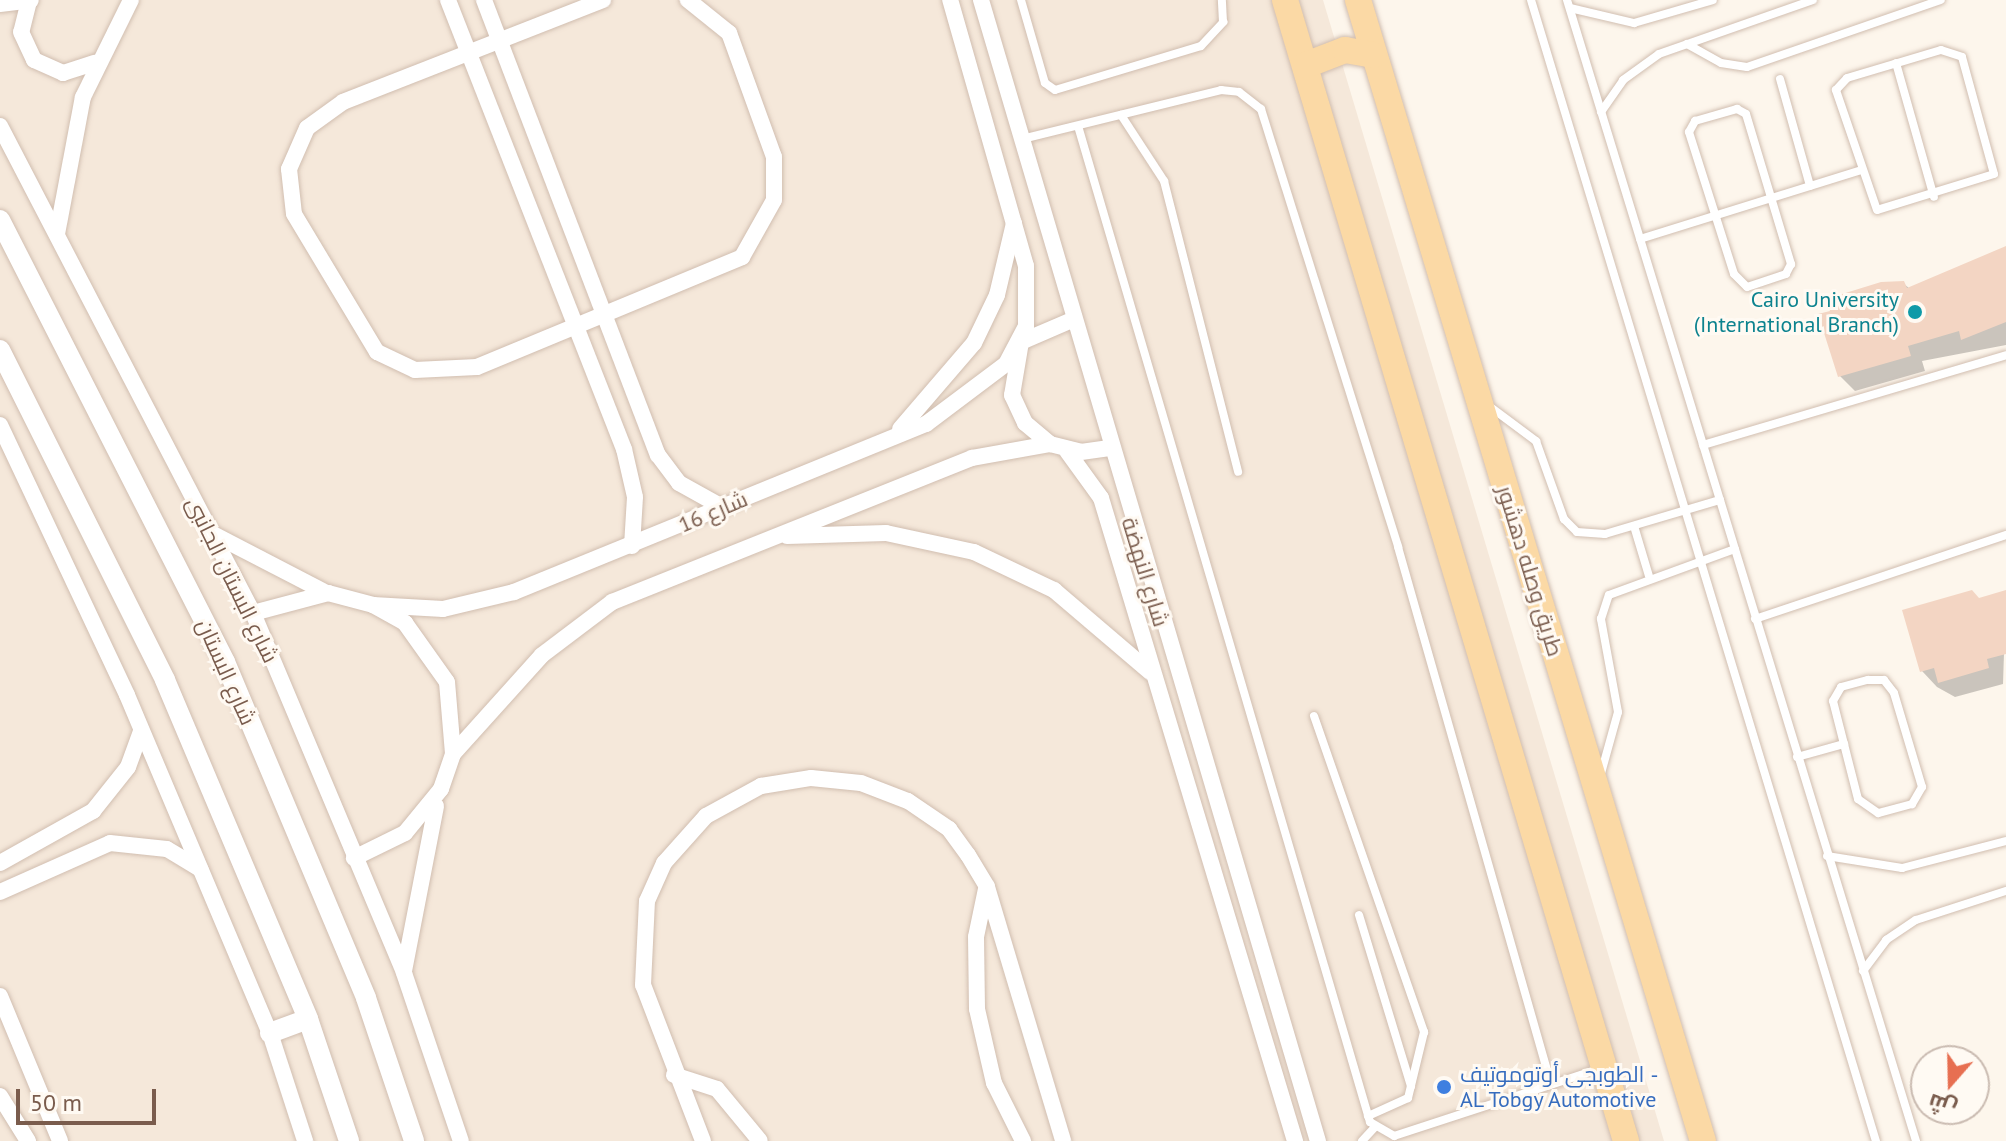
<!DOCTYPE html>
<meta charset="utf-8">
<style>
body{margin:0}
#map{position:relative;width:2006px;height:1141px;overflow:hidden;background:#fdf6ec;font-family:"PT Sans",Cairo,sans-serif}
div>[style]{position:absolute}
.residential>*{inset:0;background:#f5e8da}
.shadow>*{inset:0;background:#0003}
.building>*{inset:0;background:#f3d5c3}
.roads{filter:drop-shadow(0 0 2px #d1beb0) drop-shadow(0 0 2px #d1beb0)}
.service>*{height:8px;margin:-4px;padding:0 4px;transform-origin:4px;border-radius:4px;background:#fff}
.minor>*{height:16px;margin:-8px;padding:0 8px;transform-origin:8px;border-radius:8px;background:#fff}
.tertiary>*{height:20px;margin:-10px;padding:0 10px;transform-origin:10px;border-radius:10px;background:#fff}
.primary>*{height:26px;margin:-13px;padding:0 13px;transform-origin:13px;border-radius:13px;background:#fbd9a5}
.dots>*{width:22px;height:22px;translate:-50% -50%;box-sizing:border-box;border:4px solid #fffaf3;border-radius:50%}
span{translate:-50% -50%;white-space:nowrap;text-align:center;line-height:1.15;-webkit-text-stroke:6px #fffaf3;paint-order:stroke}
.culture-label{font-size:22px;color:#0d838f}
.right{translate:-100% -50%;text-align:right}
.street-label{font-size:22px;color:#7a5c4d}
.shop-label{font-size:22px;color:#366cbe}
.left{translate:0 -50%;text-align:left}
.north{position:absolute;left:1910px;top:1045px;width:80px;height:80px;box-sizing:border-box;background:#fffaf3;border:2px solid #cabbb1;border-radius:50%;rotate:200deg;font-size:22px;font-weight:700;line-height:32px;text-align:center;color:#7a5c4d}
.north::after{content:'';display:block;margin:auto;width:28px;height:36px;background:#e76f51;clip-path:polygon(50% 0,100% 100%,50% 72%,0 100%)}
.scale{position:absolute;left:16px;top:1089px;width:140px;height:36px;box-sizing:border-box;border:4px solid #7a5c4d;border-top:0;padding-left:10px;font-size:24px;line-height:28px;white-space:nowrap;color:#7a5c4d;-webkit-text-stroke:6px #fffaf3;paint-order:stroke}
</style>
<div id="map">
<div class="residential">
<div style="clip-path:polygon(0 0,1323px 0,1664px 1141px,0 1141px)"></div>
</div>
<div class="shadow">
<div style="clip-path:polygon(2006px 251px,2006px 345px,1922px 361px,1925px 371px,1855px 391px,1840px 376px,1903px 283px,1910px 289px)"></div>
<div style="clip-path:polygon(2006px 592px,2003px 684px,1955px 697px,1937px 687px,1922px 671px,1979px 600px)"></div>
</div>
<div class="building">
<div style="clip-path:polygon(2006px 246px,2006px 322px,1961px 340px,1959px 331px,1908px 346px,1911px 356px,1838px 377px,1818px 314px,1830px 311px,1826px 299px,1881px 282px,1904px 281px,1907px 288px)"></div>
<div style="clip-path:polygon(1972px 590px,1979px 598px,2006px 590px,2006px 654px,1987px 659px,1989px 668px,1938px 683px,1934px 668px,1920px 672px,1902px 610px)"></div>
</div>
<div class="roads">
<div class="service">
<div style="left:1021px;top:0;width:86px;rotate:73.9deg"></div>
<div style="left:1045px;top:83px;width:12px;rotate:35deg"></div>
<div style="left:1055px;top:90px;width:152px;rotate:-16.8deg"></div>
<div style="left:1201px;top:46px;width:33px;rotate:-47deg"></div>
<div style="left:1223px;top:22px;width:22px;rotate:-93deg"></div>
<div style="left:1531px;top:0;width:1192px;rotate:73.18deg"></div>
<div style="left:1567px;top:0;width:1193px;rotate:72.99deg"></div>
<div style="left:1570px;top:8px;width:66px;rotate:13.2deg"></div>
<div style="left:1634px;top:23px;width:82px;rotate:-16.2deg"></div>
<div style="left:1687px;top:44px;width:39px;rotate:29deg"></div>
<div style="left:1721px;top:63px;width:26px;rotate:9deg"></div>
<div style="left:1747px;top:67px;width:205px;rotate:-19.1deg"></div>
<div style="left:1941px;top:50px;width:22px;rotate:18deg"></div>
<div style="left:1962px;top:57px;width:121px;rotate:74.7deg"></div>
<div style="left:1994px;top:174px;width:122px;rotate:162.9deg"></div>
<div style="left:1877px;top:210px;width:127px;rotate:-108.9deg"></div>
<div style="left:1836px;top:90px;width:16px;rotate:-47deg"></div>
<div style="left:1847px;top:78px;width:98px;rotate:-16.6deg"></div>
<div style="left:1896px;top:63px;width:139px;rotate:74.2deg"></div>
<div style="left:1780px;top:79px;width:111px;rotate:74.3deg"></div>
<div style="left:1737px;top:109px;width:10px;rotate:29deg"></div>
<div style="left:1746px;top:114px;width:157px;rotate:73.3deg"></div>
<div style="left:1791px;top:264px;width:11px;rotate:117deg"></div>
<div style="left:1786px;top:274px;width:41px;rotate:161.6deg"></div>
<div style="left:1747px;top:287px;width:18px;rotate:-135deg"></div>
<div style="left:1734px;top:274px;width:149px;rotate:-107.6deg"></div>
<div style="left:1689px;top:132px;width:13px;rotate:-61deg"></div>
<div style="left:1695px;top:121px;width:44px;rotate:-15.9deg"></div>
<div style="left:1601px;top:112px;width:39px;rotate:-55deg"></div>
<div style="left:1623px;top:80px;width:44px;rotate:-35.8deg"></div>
<div style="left:1659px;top:54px;width:163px;rotate:-19.3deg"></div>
<div style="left:1121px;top:115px;width:79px;rotate:56.9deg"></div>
<div style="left:1164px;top:181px;width:300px;rotate:75.7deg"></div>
<div style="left:1078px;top:126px;width:1038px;rotate:73.66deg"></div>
<div style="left:1370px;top:1122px;width:28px;rotate:30deg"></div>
<div style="left:1394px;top:1136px;width:216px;rotate:-18.1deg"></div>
<div style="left:1022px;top:139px;width:205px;rotate:-13.8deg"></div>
<div style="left:1221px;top:90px;width:18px;rotate:6deg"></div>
<div style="left:1239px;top:92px;width:28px;rotate:38deg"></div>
<div style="left:1261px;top:109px;width:459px;rotate:72.6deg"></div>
<div style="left:1398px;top:547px;width:558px;rotate:74.1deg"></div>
<div style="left:1640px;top:239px;width:232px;rotate:-17.3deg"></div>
<div style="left:1489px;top:406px;width:59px;rotate:36.7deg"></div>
<div style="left:1536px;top:441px;width:83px;rotate:70.3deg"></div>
<div style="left:1564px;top:519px;width:18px;rotate:45deg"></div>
<div style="left:1577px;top:532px;width:28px;rotate:4deg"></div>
<div style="left:1605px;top:534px;width:120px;rotate:-16.5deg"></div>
<div style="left:1703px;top:445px;width:316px;rotate:-16.5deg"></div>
<div style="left:1634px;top:526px;width:52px;rotate:73.3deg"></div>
<div style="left:1755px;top:619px;width:265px;rotate:-18.5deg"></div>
<div style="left:1868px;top:680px;width:16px"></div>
<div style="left:1884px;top:680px;width:16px;rotate:52deg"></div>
<div style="left:1894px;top:693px;width:98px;rotate:73.4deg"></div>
<div style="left:1922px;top:787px;width:20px;rotate:120deg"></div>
<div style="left:1912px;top:804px;width:35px;rotate:165deg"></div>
<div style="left:1878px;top:813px;width:24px;rotate:-145deg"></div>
<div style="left:1858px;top:799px;width:101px;rotate:-104.3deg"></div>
<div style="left:1833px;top:701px;width:16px;rotate:-60deg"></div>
<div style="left:1841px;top:687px;width:28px;rotate:-15deg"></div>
<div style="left:1314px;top:716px;width:335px;rotate:70.8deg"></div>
<div style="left:1424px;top:1032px;width:68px;rotate:103.6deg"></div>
<div style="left:1408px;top:1098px;width:44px;rotate:155.8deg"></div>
<div style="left:1797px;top:757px;width:49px;rotate:-15.5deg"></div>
<div style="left:1600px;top:777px;width:67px;rotate:-74.5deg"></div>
<div style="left:1618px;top:712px;width:95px;rotate:-100.4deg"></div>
<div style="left:1601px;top:619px;width:25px;rotate:-72deg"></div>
<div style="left:1609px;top:595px;width:134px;rotate:-20.1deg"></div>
<div style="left:1827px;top:856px;width:76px;rotate:9.1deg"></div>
<div style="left:1902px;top:868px;width:107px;rotate:-14.6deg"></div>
<div style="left:1359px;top:915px;width:179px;rotate:73.1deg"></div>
<div style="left:1863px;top:971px;width:39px;rotate:-53deg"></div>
<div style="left:1886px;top:940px;width:36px;rotate:-34deg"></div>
<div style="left:1916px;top:920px;width:95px;rotate:-17.9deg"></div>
<div style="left:1362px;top:1141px;width:18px;rotate:-47deg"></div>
</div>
<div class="minor">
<div style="left:448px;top:0;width:482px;rotate:68.6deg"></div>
<div style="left:624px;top:449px;width:49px;rotate:77.1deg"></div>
<div style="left:635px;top:497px;width:49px;rotate:93.5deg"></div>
<div style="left:484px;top:0;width:487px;rotate:69.1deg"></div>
<div style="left:658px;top:455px;width:35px;rotate:53deg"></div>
<div style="left:679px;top:483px;width:51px;rotate:29.1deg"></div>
<div style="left:603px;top:0;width:279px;rotate:158.6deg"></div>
<div style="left:343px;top:102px;width:44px;rotate:144.2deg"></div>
<div style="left:307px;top:128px;width:45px;rotate:113.7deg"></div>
<div style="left:289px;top:169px;width:45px;rotate:83.7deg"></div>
<div style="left:294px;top:214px;width:161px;rotate:59deg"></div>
<div style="left:377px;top:352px;width:42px;rotate:25.3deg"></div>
<div style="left:415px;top:370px;width:62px;rotate:-2.8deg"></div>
<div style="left:477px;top:367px;width:287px;rotate:-22.5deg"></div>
<div style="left:742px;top:257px;width:65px;rotate:-60.7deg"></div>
<div style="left:774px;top:200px;width:43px;rotate:-90deg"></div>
<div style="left:774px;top:157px;width:132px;rotate:-109.9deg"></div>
<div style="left:729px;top:33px;width:53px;rotate:-141.2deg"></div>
<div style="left:981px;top:0;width:1190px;rotate:73.55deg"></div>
<div style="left:29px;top:1px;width:32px;rotate:104deg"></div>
<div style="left:21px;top:32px;width:31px;rotate:65deg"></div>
<div style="left:34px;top:60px;width:32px;rotate:24deg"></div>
<div style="left:63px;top:73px;width:33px;rotate:-18deg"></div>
<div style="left:0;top:4px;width:31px;rotate:-7deg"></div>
<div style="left:0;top:126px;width:549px;rotate:62.55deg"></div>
<div style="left:253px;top:613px;width:390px;rotate:67.2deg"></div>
<div style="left:404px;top:973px;width:177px;rotate:71.3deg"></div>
<div style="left:57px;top:234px;width:139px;rotate:-79.3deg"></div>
<div style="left:83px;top:97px;width:108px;rotate:-63.7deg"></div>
<div style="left:1072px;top:320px;width:56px;rotate:156.7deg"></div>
<div style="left:1021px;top:342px;width:54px;rotate:99.6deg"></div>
<div style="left:1012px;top:395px;width:31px;rotate:65deg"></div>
<div style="left:1025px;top:423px;width:33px;rotate:40deg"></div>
<div style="left:1050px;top:444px;width:32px;rotate:14deg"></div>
<div style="left:1081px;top:452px;width:27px;rotate:-8deg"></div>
<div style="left:0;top:425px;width:298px;rotate:64.8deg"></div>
<div style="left:127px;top:695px;width:367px;rotate:67.1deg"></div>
<div style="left:270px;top:1033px;width:114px;rotate:72deg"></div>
<div style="left:900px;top:429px;width:113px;rotate:-49.3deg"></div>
<div style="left:974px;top:343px;width:53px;rotate:-64.4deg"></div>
<div style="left:997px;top:295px;width:74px;rotate:-76.7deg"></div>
<div style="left:1067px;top:451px;width:58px;rotate:54.1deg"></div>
<div style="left:1101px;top:498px;width:672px;rotate:73.21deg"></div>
<div style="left:213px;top:534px;width:124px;rotate:27.4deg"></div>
<div style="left:787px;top:536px;width:99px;rotate:-1.7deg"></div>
<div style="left:886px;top:533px;width:90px;rotate:12.2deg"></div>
<div style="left:974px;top:552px;width:89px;rotate:25.4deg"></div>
<div style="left:1054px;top:590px;width:126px;rotate:40.5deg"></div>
<div style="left:373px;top:605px;width:70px;rotate:3.3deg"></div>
<div style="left:443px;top:609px;width:73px;rotate:-13.5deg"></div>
<div style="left:514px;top:592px;width:445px;rotate:-22.2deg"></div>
<div style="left:926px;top:424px;width:100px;rotate:-36.9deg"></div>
<div style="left:1006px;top:364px;width:43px;rotate:-62.2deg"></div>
<div style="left:1026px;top:326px;width:60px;rotate:-90deg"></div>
<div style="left:1026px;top:266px;width:277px;rotate:-105.9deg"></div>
<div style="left:253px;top:613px;width:78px;rotate:-14.9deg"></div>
<div style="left:328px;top:593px;width:47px;rotate:14.9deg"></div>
<div style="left:373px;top:605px;width:37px;rotate:29deg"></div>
<div style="left:405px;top:623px;width:72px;rotate:54.6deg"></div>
<div style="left:447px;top:682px;width:72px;rotate:85.2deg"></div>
<div style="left:453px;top:754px;width:37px;rotate:109deg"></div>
<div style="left:441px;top:789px;width:57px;rotate:129.3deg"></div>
<div style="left:405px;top:833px;width:57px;rotate:153.9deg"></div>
<div style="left:453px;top:754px;width:133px;rotate:-48deg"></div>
<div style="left:542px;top:655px;width:88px;rotate:-37.1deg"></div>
<div style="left:612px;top:602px;width:388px;rotate:-21.8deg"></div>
<div style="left:972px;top:458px;width:79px;rotate:-10.2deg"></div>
<div style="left:0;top:863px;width:107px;rotate:-29.2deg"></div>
<div style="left:93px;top:811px;width:56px;rotate:-51.5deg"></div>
<div style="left:128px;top:767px;width:37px;rotate:-70deg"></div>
<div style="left:986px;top:889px;width:49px;rotate:101.8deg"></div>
<div style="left:976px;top:937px;width:72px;rotate:89.2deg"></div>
<div style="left:977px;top:1009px;width:76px;rotate:77.1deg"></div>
<div style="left:994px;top:1083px;width:65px;rotate:63.4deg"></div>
<div style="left:0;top:892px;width:120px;rotate:-24deg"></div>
<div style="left:110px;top:843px;width:57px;rotate:6deg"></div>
<div style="left:167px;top:849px;width:39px;rotate:31deg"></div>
<div style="left:404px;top:971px;width:168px;rotate:-79deg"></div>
<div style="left:0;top:996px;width:157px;rotate:67.5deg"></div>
<div style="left:674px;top:1075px;width:45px;rotate:18deg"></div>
<div style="left:717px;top:1089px;width:67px;rotate:50.4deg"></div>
<div style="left:0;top:1096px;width:53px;rotate:58.1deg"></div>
<div style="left:703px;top:1141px;width:167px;rotate:-111deg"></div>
<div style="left:643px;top:985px;width:84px;rotate:-87.3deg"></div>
<div style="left:647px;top:901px;width:42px;rotate:-65.9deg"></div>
<div style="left:664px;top:863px;width:63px;rotate:-48.2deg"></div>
<div style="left:706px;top:816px;width:63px;rotate:-28.6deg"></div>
<div style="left:761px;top:786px;width:51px;rotate:-9.1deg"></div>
<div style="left:811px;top:778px;width:50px;rotate:5.7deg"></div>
<div style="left:861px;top:783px;width:50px;rotate:21deg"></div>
<div style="left:908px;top:801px;width:50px;rotate:34.3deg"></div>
<div style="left:949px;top:829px;width:32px;rotate:54deg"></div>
<div style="left:968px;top:855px;width:37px;rotate:59deg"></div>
<div style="left:987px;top:887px;width:265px;rotate:73.3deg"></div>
</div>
<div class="tertiary">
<div style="left:0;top:220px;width:496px;rotate:63deg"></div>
<div style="left:225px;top:662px;width:364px;rotate:67.2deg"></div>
<div style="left:366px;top:998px;width:151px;rotate:71.4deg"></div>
<div style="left:0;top:350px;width:369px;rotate:63.4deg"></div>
<div style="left:165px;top:680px;width:368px;rotate:67.1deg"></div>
<div style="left:308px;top:1019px;width:129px;rotate:71.4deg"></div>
<div style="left:270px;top:1033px;width:40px;rotate:-20.2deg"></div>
</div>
<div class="primary">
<div style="left:1285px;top:0;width:1191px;rotate:73.36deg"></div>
<div style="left:1358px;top:0;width:1192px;rotate:73.18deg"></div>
<div style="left:1306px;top:65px;width:42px;rotate:-21deg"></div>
<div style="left:1345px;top:50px;width:29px;rotate:10deg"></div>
</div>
</div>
<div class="dots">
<div style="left:1915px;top:312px;background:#0f9aa8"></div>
<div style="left:1444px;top:1087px;background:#3f7fe0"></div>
</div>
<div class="culture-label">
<span class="right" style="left:1899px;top:312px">Cairo University<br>(International Branch)</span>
</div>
<div class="street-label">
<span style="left:713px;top:512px;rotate:-23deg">شارع 16</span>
<span style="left:1530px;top:571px;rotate:73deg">طريق وصله دهشور</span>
<span style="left:1145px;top:572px;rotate:73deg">شارع النهضة</span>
<span style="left:232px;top:580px;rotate:64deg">شارع البستان الجانبى</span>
<span style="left:226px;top:672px;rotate:66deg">شارع البستان</span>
</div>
<div class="shop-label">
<span class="left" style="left:1460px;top:1087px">الطوبجى أوتوموتيف -<br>AL Tobgy Automotive</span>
</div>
<div class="north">ش</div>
<div class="scale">50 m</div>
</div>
